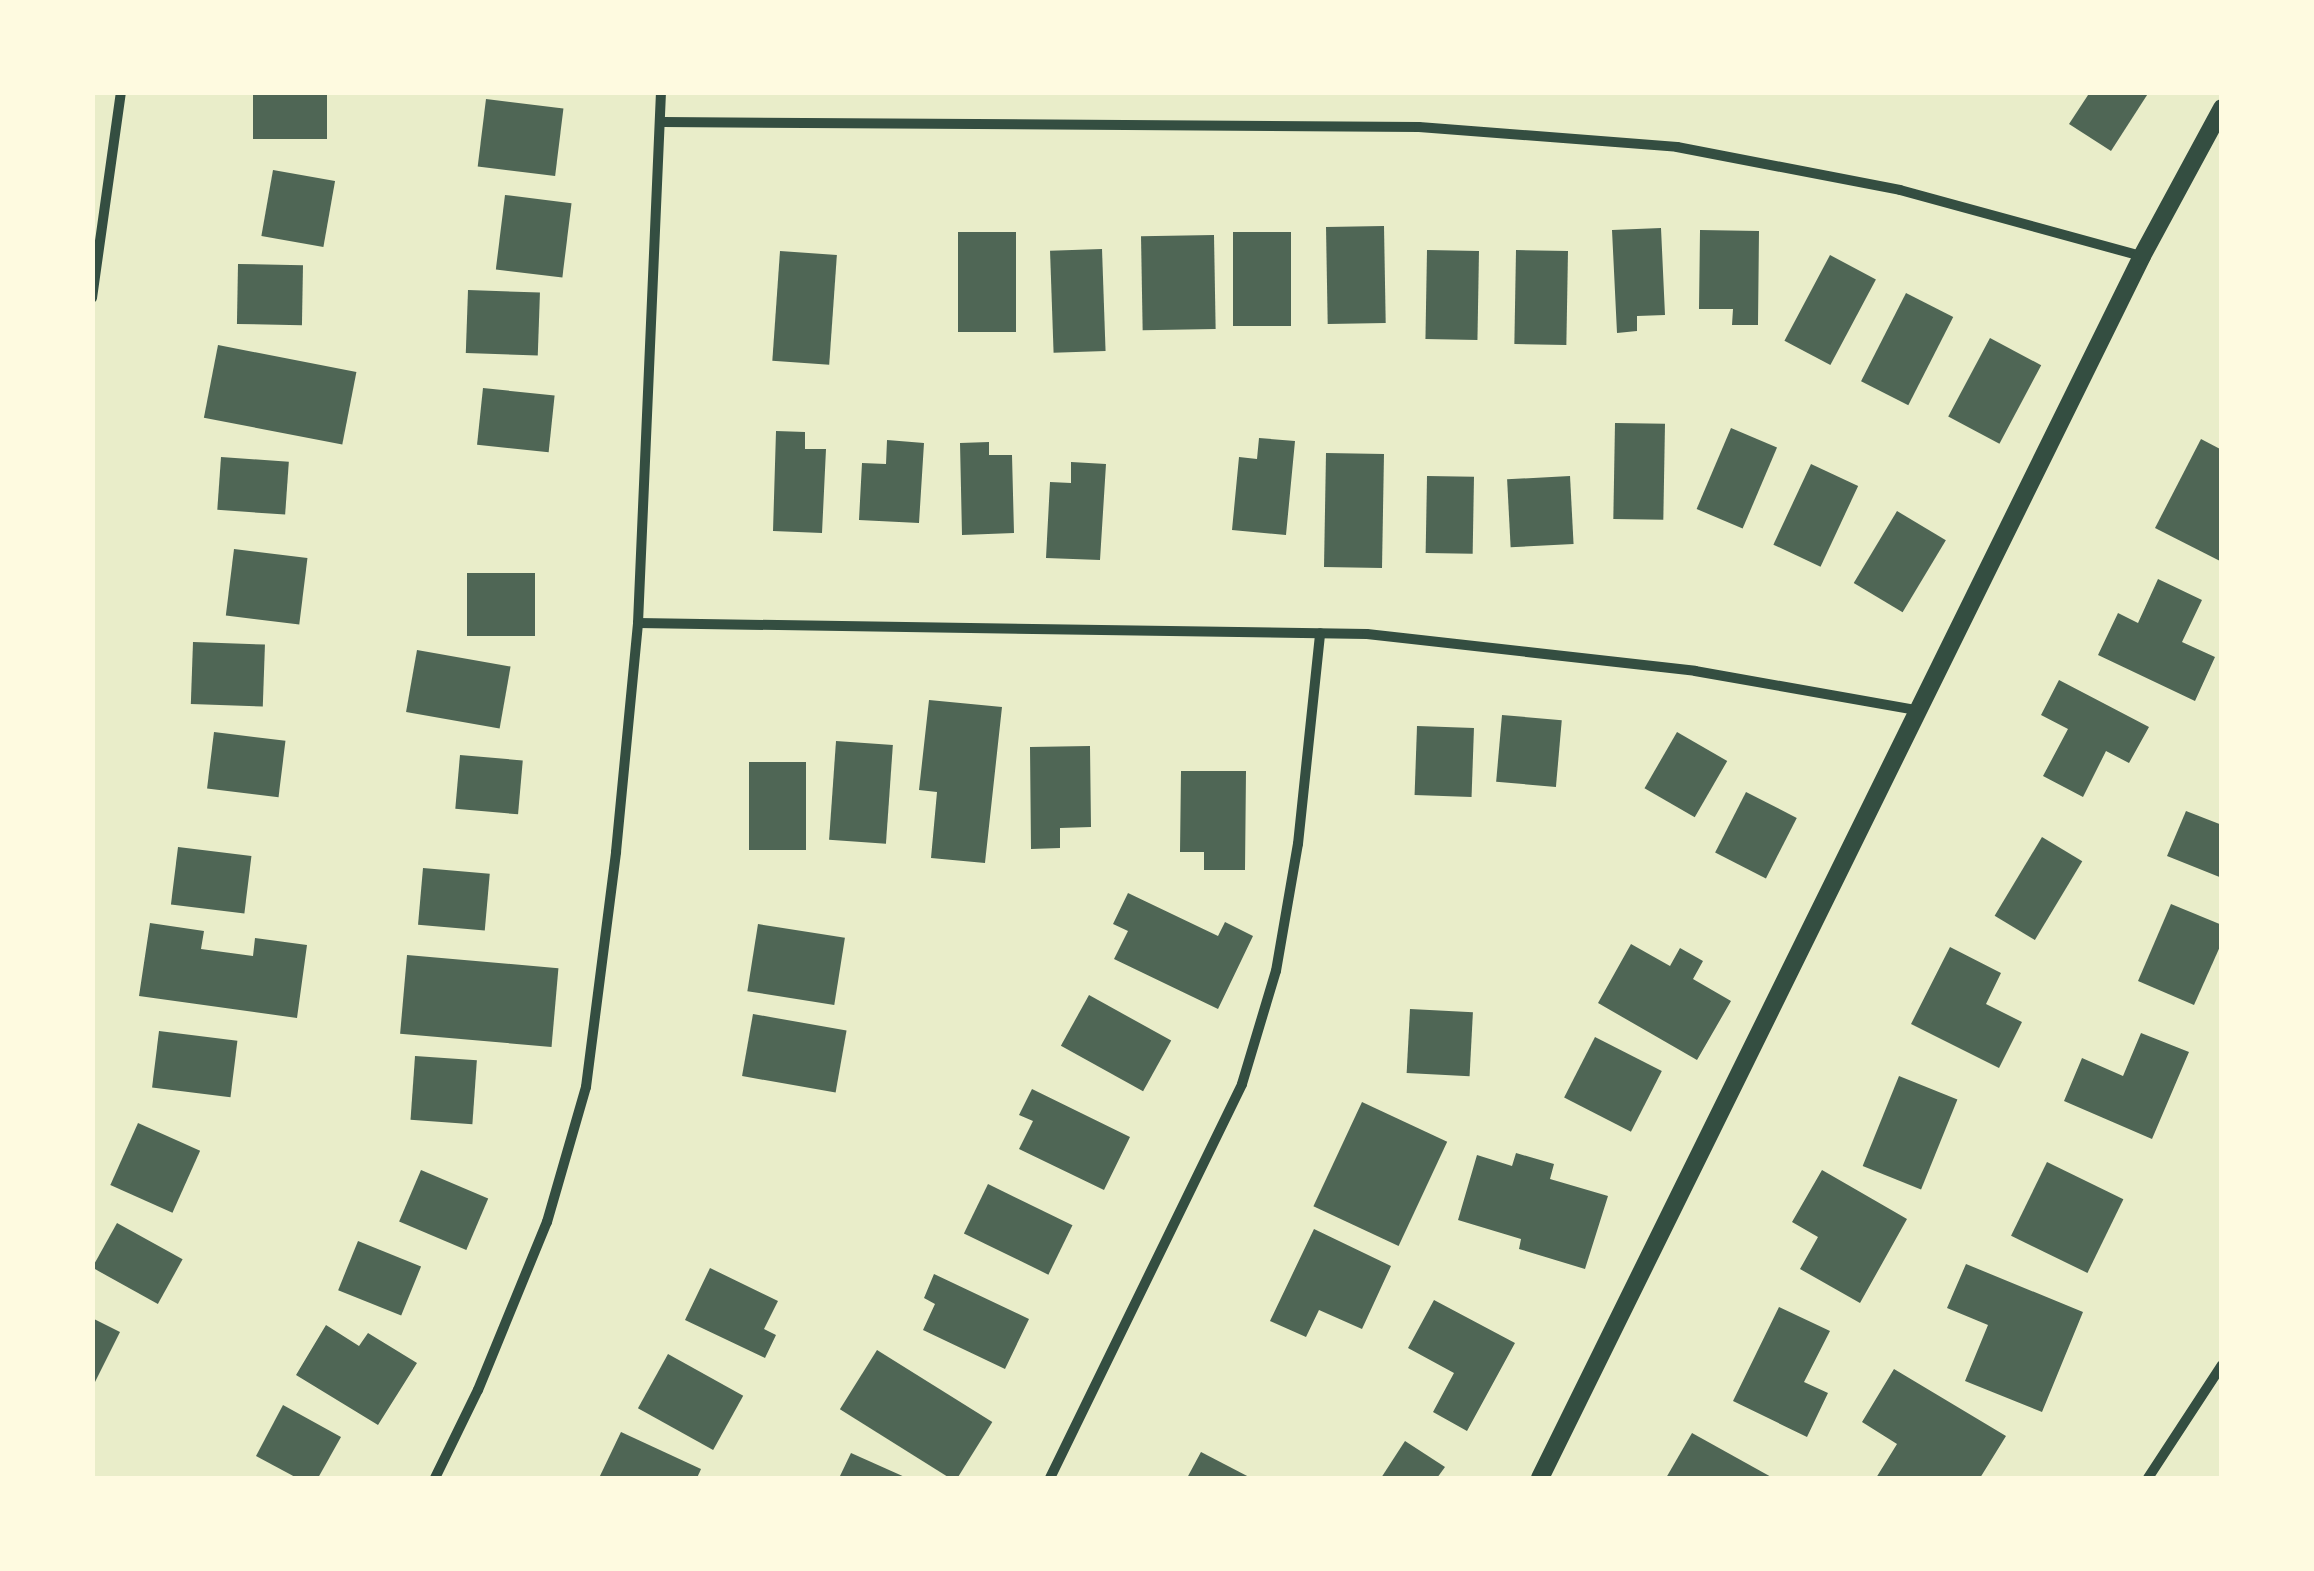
<!DOCTYPE html>
<style>
body{margin:0}
#map{position:relative;width:2314px;height:1571px;overflow:hidden;background:#e9edc9;font-family:"Noto Sans",sans-serif}
div>[style]{position:absolute}
.building>*{inset:0;background:#4f6655;transform-origin:0 0}
.minor>*{height:10px;margin:-5px;padding:0 5px;transform-origin:5px;border-radius:5px;background:#344e41}
.tertiary>*{height:18px;margin:-9px;padding:0 9px;transform-origin:9px;border-radius:9px;background:#344e41}
span{translate:-50% -50%;white-space:nowrap;text-align:center;line-height:1.15;-webkit-text-stroke:10px #fefae0;paint-order:stroke}
.frame{position:absolute;inset:0;border:95px solid #fefae0;pointer-events:none}
</style>
<div id="map">
<div class="building">
<div style="left:253px;top:92px;width:74px;height:47px"></div>
<div style="clip-path:polygon(2090px 92px,2149px 92px,2111px 151px,2069px 124px)"></div>
<div style="left:486px;top:99px;width:78px;height:68px;rotate:7deg"></div>
<div style="left:273px;top:170px;width:63px;height:67px;rotate:10deg"></div>
<div style="left:505px;top:195px;width:67px;height:75px;rotate:7deg"></div>
<div style="left:1384px;top:226px;width:97px;height:58px;rotate:89deg"></div>
<div style="clip-path:polygon(1661px 228px,1665px 315px,1637px 316px,1637px 331px,1617px 333px,1612px 230px)"></div>
<div style="clip-path:polygon(1700px 230px,1759px 231px,1758px 325px,1732px 325px,1733px 309px,1699px 309px)"></div>
<div style="left:1016px;top:232px;width:100px;height:58px;rotate:90deg"></div>
<div style="left:1291px;top:232px;width:94px;height:58px;rotate:90deg"></div>
<div style="left:1214px;top:235px;width:94px;height:73px;rotate:89deg"></div>
<div style="left:1102px;top:249px;width:102px;height:52px;rotate:88deg"></div>
<div style="left:1427px;top:250px;width:52px;height:89px;rotate:1deg"></div>
<div style="left:1516px;top:250px;width:52px;height:94px;rotate:1deg"></div>
<div style="left:780px;top:251px;width:57px;height:110px;rotate:4deg"></div>
<div style="left:1830px;top:255px;width:52px;height:97px;rotate:28deg"></div>
<div style="left:238px;top:264px;width:65px;height:60px;rotate:1deg"></div>
<div style="left:468px;top:290px;width:72px;height:63px;rotate:2deg"></div>
<div style="left:1906px;top:293px;width:53px;height:99px;rotate:27deg"></div>
<div style="left:1990px;top:338px;width:58px;height:89px;rotate:28deg"></div>
<div style="left:218px;top:345px;width:141px;height:74px;rotate:11deg"></div>
<div style="left:483px;top:388px;width:72px;height:57px;rotate:6deg"></div>
<div style="left:1615px;top:423px;width:50px;height:96px;rotate:1deg"></div>
<div style="left:1731px;top:428px;width:50px;height:88px;rotate:23deg"></div>
<div style="clip-path:polygon(776px 431px,805px 432px,805px 449px,826px 449px,822px 533px,773px 531px)"></div>
<div style="clip-path:polygon(1259px 438px,1295px 441px,1286px 535px,1232px 530px,1239px 457px,1257px 459px)"></div>
<div style="clip-path:polygon(2201px 439px,2222px 450px,2222px 562px,2155px 528px)"></div>
<div style="clip-path:polygon(887px 440px,924px 443px,919px 523px,859px 520px,862px 463px,886px 464px)"></div>
<div style="clip-path:polygon(989px 442px,989px 455px,1012px 455px,1014px 533px,962px 535px,960px 443px)"></div>
<div style="left:1326px;top:453px;width:58px;height:114px;rotate:1deg"></div>
<div style="left:221px;top:457px;width:68px;height:53px;rotate:4deg"></div>
<div style="clip-path:polygon(1071px 462px,1106px 464px,1100px 560px,1046px 558px,1050px 482px,1071px 483px)"></div>
<div style="left:1811px;top:464px;width:52px;height:89px;rotate:25deg"></div>
<div style="left:1427px;top:476px;width:47px;height:77px;rotate:1deg"></div>
<div style="left:1570px;top:476px;width:68px;height:63px;rotate:87deg"></div>
<div style="left:1897px;top:511px;width:57px;height:84px;rotate:31deg"></div>
<div style="left:234px;top:549px;width:74px;height:67px;rotate:7deg"></div>
<div style="left:467px;top:573px;width:68px;height:63px"></div>
<div style="clip-path:polygon(2158px 579px,2202px 600px,2182px 642px,2215px 657px,2195px 701px,2098px 655px,2118px 613px,2138px 623px)"></div>
<div style="left:193px;top:642px;width:72px;height:62px;rotate:2deg"></div>
<div style="left:417px;top:650px;width:95px;height:63px;rotate:10deg"></div>
<div style="clip-path:polygon(2059px 680px,2149px 727px,2129px 763px,2106px 751px,2083px 797px,2043px 776px,2068px 729px,2041px 715px)"></div>
<div style="clip-path:polygon(929px 700px,1002px 707px,985px 863px,931px 858px,937px 792px,919px 790px)"></div>
<div style="left:1502px;top:715px;width:60px;height:67px;rotate:5deg"></div>
<div style="left:1417px;top:726px;width:57px;height:69px;rotate:2deg"></div>
<div style="left:214px;top:732px;width:72px;height:57px;rotate:7deg"></div>
<div style="left:1677px;top:732px;width:58px;height:65px;rotate:30deg"></div>
<div style="left:836px;top:741px;width:57px;height:99px;rotate:4deg"></div>
<div style="clip-path:polygon(1090px 746px,1091px 827px,1060px 828px,1060px 848px,1031px 849px,1030px 747px)"></div>
<div style="left:460px;top:755px;width:63px;height:54px;rotate:5deg"></div>
<div style="left:749px;top:762px;width:57px;height:88px"></div>
<div style="clip-path:polygon(1181px 771px,1246px 771px,1245px 870px,1204px 870px,1204px 852px,1180px 852px)"></div>
<div style="left:1746px;top:792px;width:57px;height:68px;rotate:27deg"></div>
<div style="clip-path:polygon(2186px 811px,2222px 825px,2222px 878px,2167px 856px)"></div>
<div style="left:2042px;top:837px;width:47px;height:92px;rotate:31deg"></div>
<div style="left:178px;top:847px;width:74px;height:58px;rotate:7deg"></div>
<div style="left:423px;top:868px;width:67px;height:57px;rotate:5deg"></div>
<div style="clip-path:polygon(1128px 893px,1218px 936px,1225px 922px,1253px 936px,1218px 1009px,1114px 959px,1128px 931px,1113px 924px)"></div>
<div style="clip-path:polygon(2171px 904px,2222px 925px,2222px 942px,2194px 1005px,2138px 981px)"></div>
<div style="clip-path:polygon(150px 923px,204px 931px,201px 949px,253px 956px,255px 938px,307px 945px,297px 1018px,139px 996px)"></div>
<div style="left:758px;top:924px;width:88px;height:68px;rotate:9deg"></div>
<div style="clip-path:polygon(1631px 944px,1670px 966px,1680px 948px,1703px 961px,1693px 979px,1731px 1001px,1697px 1060px,1598px 1003px)"></div>
<div style="clip-path:polygon(1950px 947px,2001px 973px,1986px 1004px,2022px 1022px,1999px 1068px,1911px 1024px)"></div>
<div style="left:407px;top:955px;width:152px;height:79px;rotate:5deg"></div>
<div style="left:1089px;top:995px;width:94px;height:58px;rotate:29deg"></div>
<div style="left:1410px;top:1009px;width:63px;height:64px;rotate:3deg"></div>
<div style="left:753px;top:1014px;width:95px;height:63px;rotate:10deg"></div>
<div style="left:159px;top:1031px;width:79px;height:57px;rotate:7deg"></div>
<div style="clip-path:polygon(2141px 1033px,2189px 1052px,2152px 1139px,2064px 1101px,2082px 1058px,2123px 1076px)"></div>
<div style="left:1595px;top:1037px;width:75px;height:68px;rotate:27deg"></div>
<div style="left:415px;top:1056px;width:62px;height:64px;rotate:4deg"></div>
<div style="left:1899px;top:1076px;width:63px;height:97px;rotate:22deg"></div>
<div style="clip-path:polygon(1032px 1089px,1130px 1137px,1104px 1190px,1019px 1149px,1033px 1121px,1019px 1115px)"></div>
<div style="left:1362px;top:1102px;width:94px;height:115px;rotate:25deg"></div>
<div style="left:138px;top:1123px;width:68px;height:68px;rotate:24deg"></div>
<div style="clip-path:polygon(1516px 1153px,1554px 1164px,1550px 1179px,1608px 1196px,1585px 1269px,1519px 1249px,1521px 1239px,1458px 1220px,1477px 1155px,1512px 1166px)"></div>
<div style="left:2047px;top:1162px;width:85px;height:82px;rotate:26deg"></div>
<div style="left:421px;top:1170px;width:73px;height:56px;rotate:23deg"></div>
<div style="clip-path:polygon(1822px 1170px,1907px 1219px,1860px 1303px,1800px 1269px,1818px 1237px,1792px 1222px)"></div>
<div style="left:988px;top:1184px;width:94px;height:55px;rotate:26deg"></div>
<div style="left:117px;top:1223px;width:75px;height:51px;rotate:29deg"></div>
<div style="clip-path:polygon(1314px 1229px,1391px 1266px,1362px 1329px,1319px 1310px,1306px 1337px,1270px 1321px)"></div>
<div style="left:358px;top:1241px;width:68px;height:53px;rotate:22deg"></div>
<div style="clip-path:polygon(1966px 1264px,2083px 1312px,2042px 1412px,1965px 1381px,1988px 1325px,1947px 1308px)"></div>
<div style="clip-path:polygon(710px 1268px,778px 1301px,764px 1329px,776px 1335px,765px 1358px,685px 1320px)"></div>
<div style="clip-path:polygon(934px 1274px,1029px 1319px,1005px 1369px,923px 1330px,935px 1304px,924px 1298px)"></div>
<div style="clip-path:polygon(1434px 1300px,1515px 1343px,1467px 1431px,1433px 1412px,1454px 1373px,1408px 1348px)"></div>
<div style="clip-path:polygon(1779px 1307px,1830px 1331px,1804px 1382px,1828px 1393px,1807px 1437px,1733px 1401px)"></div>
<div style="clip-path:polygon(92px 1318px,120px 1332px,92px 1388px)"></div>
<div style="clip-path:polygon(326px 1325px,359px 1346px,368px 1333px,417px 1363px,378px 1425px,296px 1375px)"></div>
<div style="left:877px;top:1350px;width:136px;height:70px;rotate:32deg"></div>
<div style="left:668px;top:1354px;width:86px;height:62px;rotate:29deg"></div>
<div style="clip-path:polygon(1894px 1369px,2006px 1436px,1980px 1478px,1876px 1478px,1897px 1444px,1862px 1422px)"></div>
<div style="clip-path:polygon(283px 1405px,341px 1437px,318px 1478px,297px 1478px,256px 1456px)"></div>
<div style="clip-path:polygon(621px 1432px,701px 1469px,697px 1478px,599px 1478px)"></div>
<div style="clip-path:polygon(1692px 1433px,1773px 1478px,1666px 1478px)"></div>
<div style="clip-path:polygon(1405px 1441px,1445px 1467px,1437px 1478px,1381px 1478px)"></div>
<div style="clip-path:polygon(1201px 1452px,1251px 1478px,1187px 1478px)"></div>
<div style="clip-path:polygon(851px 1453px,907px 1478px,840px 1476px)"></div>
</div>
<div class="minor">
<div style="left:663px;top:122px;width:756px;rotate:0.38deg"></div>
<div style="left:1419px;top:127px;width:259px;rotate:4.4deg"></div>
<div style="left:1677px;top:147px;width:227px;rotate:10.9deg"></div>
<div style="left:1900px;top:190px;width:251px;rotate:15.3deg"></div>
<div style="left:92px;top:298px;width:208px;rotate:-82deg"></div>
<div style="left:638px;top:623px;width:729px;rotate:0.86deg"></div>
<div style="left:1367px;top:634px;width:330px;rotate:6.4deg"></div>
<div style="left:1695px;top:671px;width:225px;rotate:10deg"></div>
<div style="left:435px;top:1478px;width:98px;rotate:-64deg"></div>
<div style="left:478px;top:1390px;width:182px;rotate:-67.7deg"></div>
<div style="left:547px;top:1222px;width:141px;rotate:-73.9deg"></div>
<div style="left:586px;top:1087px;width:237px;rotate:-82.7deg"></div>
<div style="left:616px;top:852px;width:230px;rotate:-84.5deg"></div>
<div style="left:638px;top:623px;width:531px;rotate:-87.52deg"></div>
<div style="left:1050px;top:1478px;width:438px;rotate:-64deg"></div>
<div style="left:1242px;top:1084px;width:118px;rotate:-73.3deg"></div>
<div style="left:1276px;top:971px;width:129px;rotate:-80.2deg"></div>
<div style="left:1298px;top:844px;width:212px;rotate:-84deg"></div>
<div style="left:2148px;top:1478px;width:135px;rotate:-56.8deg"></div>
</div>
<div class="tertiary">
<div style="left:1540px;top:1478px;width:1362px;rotate:-63.77deg"></div>
<div style="left:2142px;top:256px;width:168px;rotate:-61.6deg"></div>
</div>
<div class="frame"></div>
</div>
